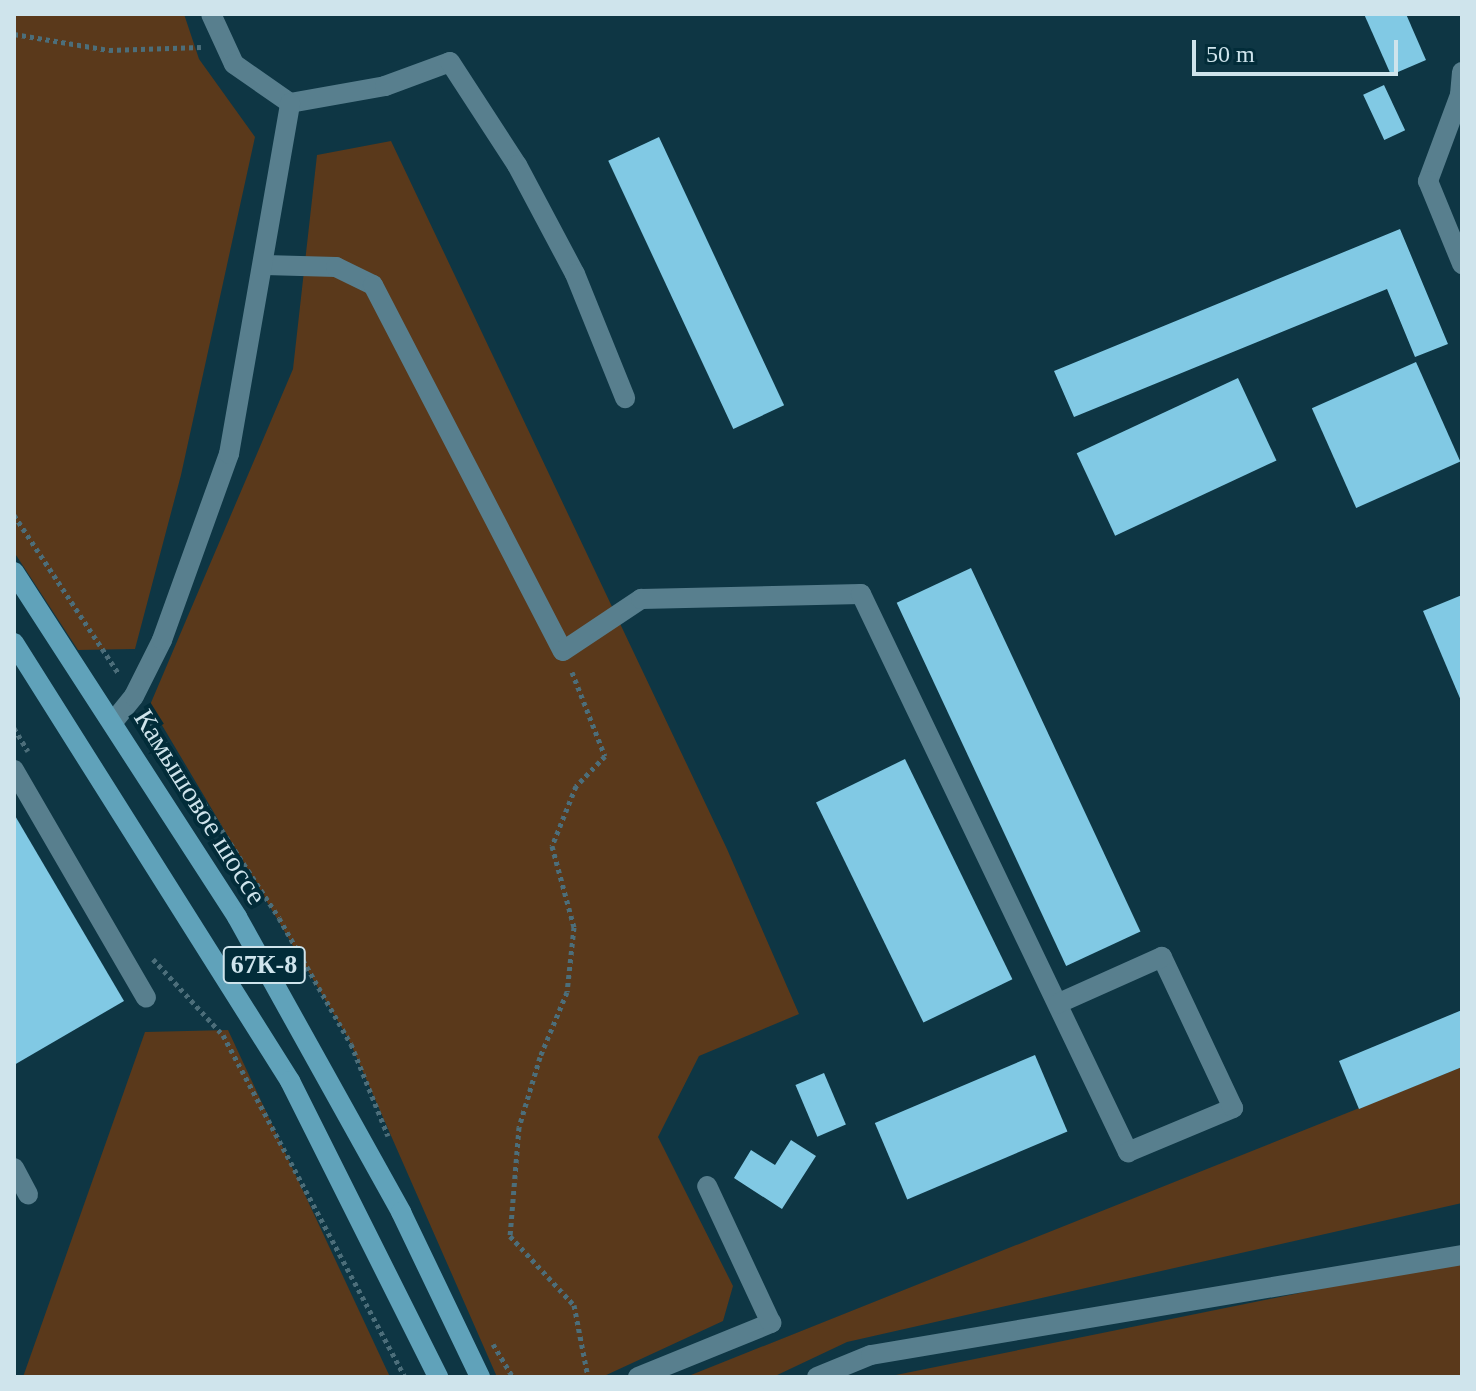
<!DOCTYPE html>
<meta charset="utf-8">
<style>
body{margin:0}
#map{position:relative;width:1476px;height:1391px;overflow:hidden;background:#0e3644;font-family:"Times New Roman",serif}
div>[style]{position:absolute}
.green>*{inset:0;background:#5a391b}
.building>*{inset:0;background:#81c9e4;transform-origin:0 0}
.path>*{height:5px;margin-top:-2.5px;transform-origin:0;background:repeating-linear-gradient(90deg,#4c6e7a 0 4px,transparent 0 8px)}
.minor>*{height:20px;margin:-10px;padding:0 10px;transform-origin:10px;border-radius:10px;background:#587f8e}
.major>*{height:20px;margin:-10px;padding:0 10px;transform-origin:10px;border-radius:10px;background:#60a2ba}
span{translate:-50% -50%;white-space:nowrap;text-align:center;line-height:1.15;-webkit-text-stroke:8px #022c39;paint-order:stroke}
.shield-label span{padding:2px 6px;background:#022c39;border:2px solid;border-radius:6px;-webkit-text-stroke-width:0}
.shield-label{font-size:26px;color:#cfe4ec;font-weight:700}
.street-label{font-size:28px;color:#cfe4ec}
.frame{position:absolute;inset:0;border:16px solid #cfe4ec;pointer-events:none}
.scale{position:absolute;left:1192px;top:40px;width:206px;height:36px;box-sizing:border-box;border:4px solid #cfe4ec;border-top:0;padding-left:10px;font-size:24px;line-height:28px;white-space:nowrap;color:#cfe4ec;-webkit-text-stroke:6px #022c39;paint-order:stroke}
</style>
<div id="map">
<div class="green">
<div style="clip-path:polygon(14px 14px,184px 14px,199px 59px,255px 137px,181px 475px,135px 649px,78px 650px,14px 552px)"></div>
<div style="clip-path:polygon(391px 141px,727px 849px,799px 1014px,699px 1056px,658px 1137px,733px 1286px,723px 1321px,602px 1377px,497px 1377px,349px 1040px,150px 705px,293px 369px,317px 155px)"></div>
<div style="clip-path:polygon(228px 1030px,390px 1377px,23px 1377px,145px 1032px)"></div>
<div style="clip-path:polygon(1462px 1067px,1462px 1203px,847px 1342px,773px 1377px,686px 1377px)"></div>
<div style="clip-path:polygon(1462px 1260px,1462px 1377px,886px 1377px)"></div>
</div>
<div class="building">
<div style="clip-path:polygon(1364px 14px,1406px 14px,1426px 60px,1391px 75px)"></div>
<div style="left:1384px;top:85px;width:50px;height:23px;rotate:65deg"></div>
<div style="left:659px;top:137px;width:296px;height:56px;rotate:65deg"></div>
<div style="clip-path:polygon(1400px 229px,1448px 344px,1415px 357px,1387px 289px,1074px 417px,1054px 371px)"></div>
<div style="left:1416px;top:362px;width:109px;height:114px;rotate:66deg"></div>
<div style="left:1238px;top:378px;width:91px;height:178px;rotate:65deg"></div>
<div style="left:971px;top:568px;width:401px;height:82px;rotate:65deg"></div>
<div style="clip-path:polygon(1462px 595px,1462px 703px,1423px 611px)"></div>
<div style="left:905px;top:759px;width:245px;height:99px;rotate:64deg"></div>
<div style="clip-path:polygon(14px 814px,124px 1001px,14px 1065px)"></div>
<div style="clip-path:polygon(1462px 1010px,1462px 1067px,1359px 1109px,1339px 1061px)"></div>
<div style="left:1035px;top:1055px;width:83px;height:174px;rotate:67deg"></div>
<div style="left:824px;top:1073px;width:56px;height:31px;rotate:67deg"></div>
<div style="clip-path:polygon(791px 1140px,816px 1156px,782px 1209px,734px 1178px,751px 1150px,775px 1165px)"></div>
</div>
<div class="path">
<div style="left:14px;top:34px;width:96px;rotate:9.6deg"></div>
<div style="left:109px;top:50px;width:92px;rotate:-1.9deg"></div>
<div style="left:14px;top:515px;width:191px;rotate:56.6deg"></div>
<div style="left:572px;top:672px;width:90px;rotate:68.6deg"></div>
<div style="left:605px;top:756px;width:42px;rotate:134deg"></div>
<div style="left:576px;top:786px;width:65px;rotate:111.8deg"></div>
<div style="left:552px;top:846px;width:84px;rotate:74.8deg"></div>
<div style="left:574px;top:927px;width:65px;rotate:96.1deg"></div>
<div style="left:567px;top:992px;width:70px;rotate:112.6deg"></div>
<div style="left:540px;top:1057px;width:73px;rotate:106.7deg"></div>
<div style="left:519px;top:1127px;width:109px;rotate:94.7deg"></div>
<div style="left:510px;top:1236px;width:94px;rotate:47.2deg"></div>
<div style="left:574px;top:1305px;width:73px;rotate:79deg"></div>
<div style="left:147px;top:716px;width:241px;rotate:56.8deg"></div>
<div style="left:279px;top:918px;width:145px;rotate:60.3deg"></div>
<div style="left:351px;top:1044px;width:99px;rotate:68.1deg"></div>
<div style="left:14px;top:728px;width:27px;rotate:59deg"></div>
<div style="left:153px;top:959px;width:103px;rotate:47.4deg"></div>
<div style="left:223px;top:1035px;width:387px;rotate:62deg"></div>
<div style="left:493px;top:1344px;width:39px;rotate:59deg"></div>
</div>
<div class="minor">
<div style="left:211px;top:14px;width:55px;rotate:65.3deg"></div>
<div style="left:234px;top:64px;width:68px;rotate:34.9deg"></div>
<div style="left:290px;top:103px;width:97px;rotate:-10.1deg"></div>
<div style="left:385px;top:86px;width:69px;rotate:-20.3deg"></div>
<div style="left:450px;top:62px;width:123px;rotate:57deg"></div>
<div style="left:517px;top:165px;width:123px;rotate:62deg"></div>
<div style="left:575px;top:274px;width:134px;rotate:68deg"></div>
<div style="left:1462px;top:72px;width:23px;rotate:95deg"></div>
<div style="left:1460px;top:95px;width:92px;rotate:110.4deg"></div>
<div style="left:1428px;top:181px;width:90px;rotate:67.7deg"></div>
<div style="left:265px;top:265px;width:71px;rotate:1.6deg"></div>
<div style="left:336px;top:267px;width:41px;rotate:25.9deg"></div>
<div style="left:373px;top:285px;width:412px;rotate:62.6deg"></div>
<div style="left:563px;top:651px;width:94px;rotate:-33.7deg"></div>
<div style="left:641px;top:599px;width:220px;rotate:-1.3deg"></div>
<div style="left:861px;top:594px;width:619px;rotate:64.43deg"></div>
<div style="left:1128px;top:1152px;width:114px;rotate:-22.7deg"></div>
<div style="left:1233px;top:1108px;width:167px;rotate:-115.2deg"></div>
<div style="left:1162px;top:957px;width:113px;rotate:155.9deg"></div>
<div style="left:113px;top:722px;width:33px;rotate:-51deg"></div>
<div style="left:134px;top:696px;width:63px;rotate:-63.4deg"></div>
<div style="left:162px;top:640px;width:198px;rotate:-70.2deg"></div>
<div style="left:229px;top:454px;width:356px;rotate:-80.1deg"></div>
<div style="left:14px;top:770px;width:263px;rotate:59.9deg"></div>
<div style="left:14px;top:1168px;width:30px;rotate:62deg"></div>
<div style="left:638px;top:1377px;width:144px;rotate:-22.1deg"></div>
<div style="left:771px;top:1323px;width:151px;rotate:-115deg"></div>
<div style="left:817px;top:1377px;width:58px;rotate:-22.2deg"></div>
<div style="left:871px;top:1355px;width:599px;rotate:-9.6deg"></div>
</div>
<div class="major">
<div style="left:14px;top:572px;width:411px;rotate:57.1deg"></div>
<div style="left:237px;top:917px;width:338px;rotate:60.9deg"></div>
<div style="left:401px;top:1212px;width:183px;rotate:64.4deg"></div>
<div style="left:14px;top:643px;width:518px;rotate:57.78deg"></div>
<div style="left:290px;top:1081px;width:331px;rotate:63.4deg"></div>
</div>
<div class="shield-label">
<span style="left:264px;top:965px">67К-8</span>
</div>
<div class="street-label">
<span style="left:200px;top:807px;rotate:58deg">Камышовое шоссе</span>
</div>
<div class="frame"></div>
<div class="scale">50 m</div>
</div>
